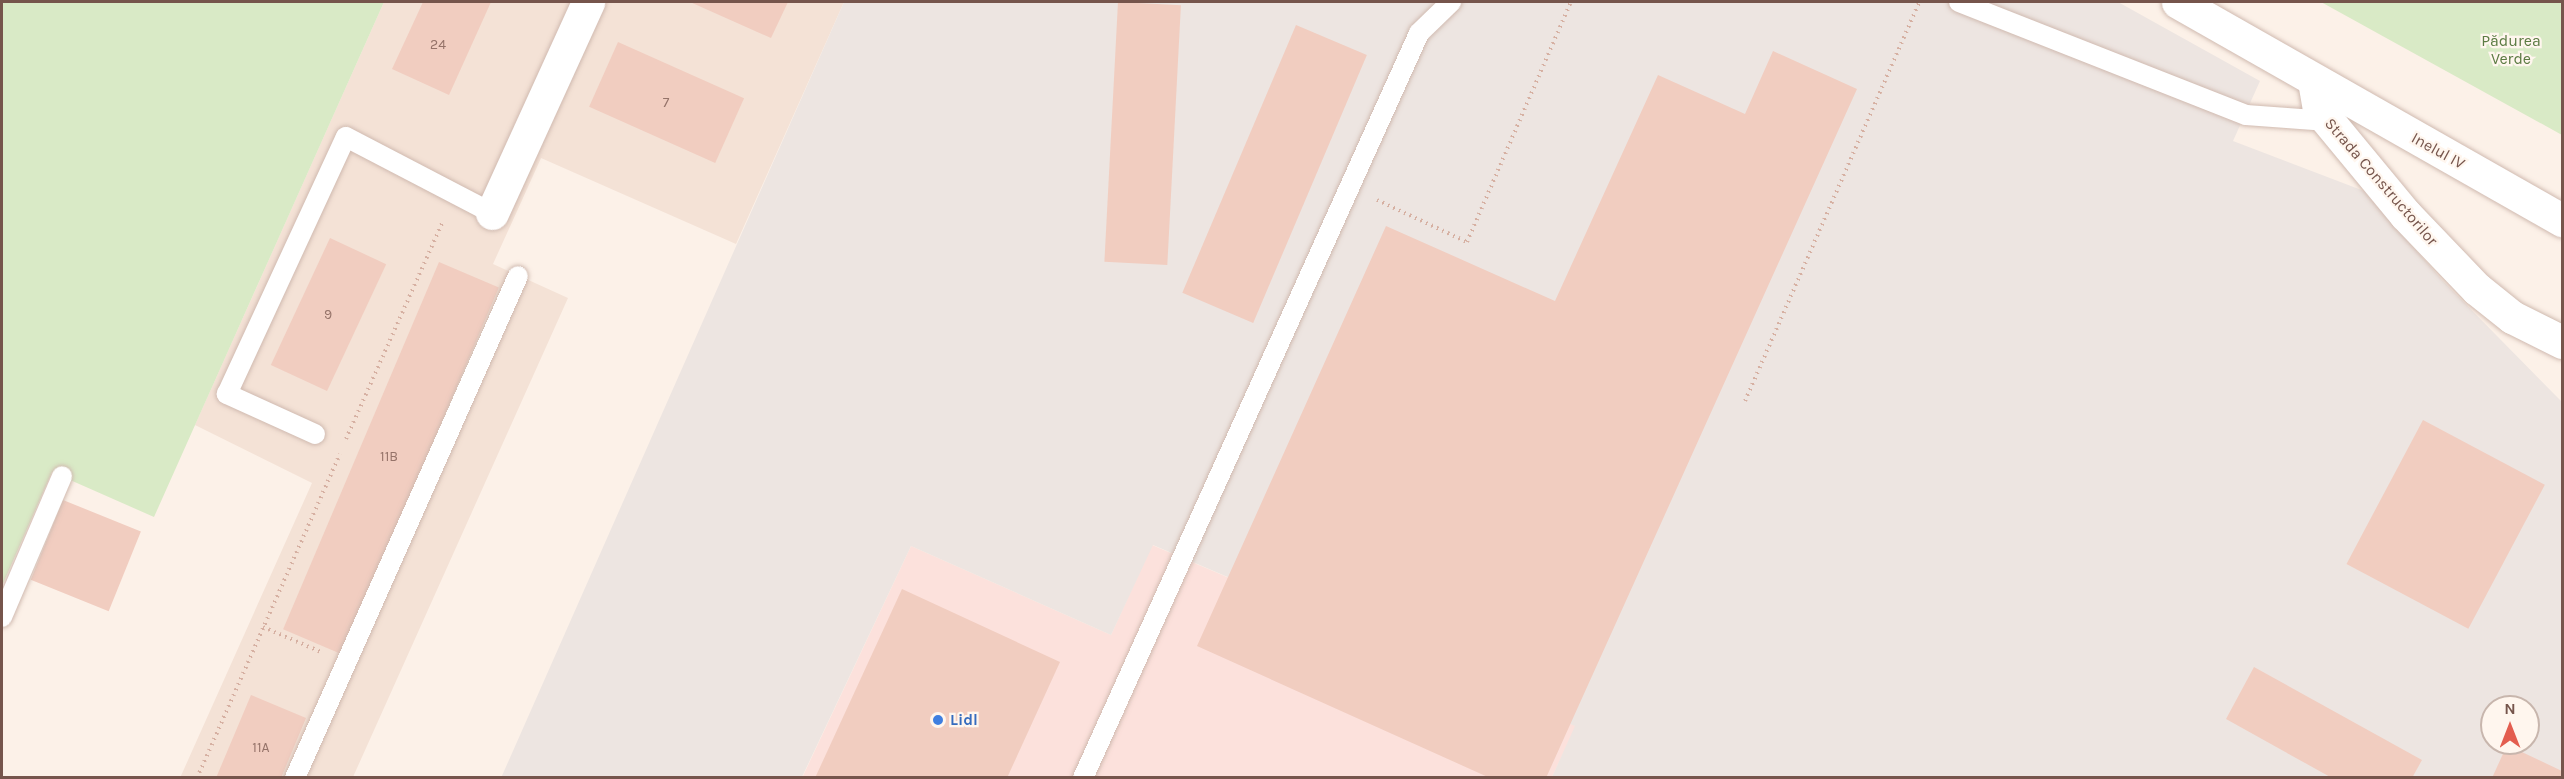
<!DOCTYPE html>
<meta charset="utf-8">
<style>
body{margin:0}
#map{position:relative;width:2564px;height:779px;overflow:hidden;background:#fcf1e8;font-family:Karla,sans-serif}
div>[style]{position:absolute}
.residential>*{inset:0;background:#f4e2d6}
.commercial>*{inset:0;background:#fce1dc}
.industrial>*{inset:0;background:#ede5e1}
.green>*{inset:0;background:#d9eac6}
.building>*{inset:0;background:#f1cdc0;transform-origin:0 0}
.path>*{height:4px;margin-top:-2px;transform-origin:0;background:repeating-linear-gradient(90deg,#d6b0a2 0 1.5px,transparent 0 6px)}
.roads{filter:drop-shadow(0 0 2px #d0bab0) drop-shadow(0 0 2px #d0bab0)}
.service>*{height:20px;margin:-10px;padding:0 10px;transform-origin:10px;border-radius:10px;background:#fff}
.minor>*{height:33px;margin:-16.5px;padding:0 16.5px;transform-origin:16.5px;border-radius:16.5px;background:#fff}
.secondary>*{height:33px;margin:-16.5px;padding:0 16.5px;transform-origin:16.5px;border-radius:16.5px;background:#fff}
.dots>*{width:16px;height:16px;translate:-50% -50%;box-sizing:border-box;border:3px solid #fff6ee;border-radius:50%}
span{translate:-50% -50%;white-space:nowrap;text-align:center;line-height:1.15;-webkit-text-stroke:4.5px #fff6ee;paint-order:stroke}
.number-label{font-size:14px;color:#957369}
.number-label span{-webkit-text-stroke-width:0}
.park-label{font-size:16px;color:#5c7b43}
.street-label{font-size:16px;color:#76554c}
.shop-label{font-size:16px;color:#366cbe;font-weight:700}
.left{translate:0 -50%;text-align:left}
.frame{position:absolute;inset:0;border:3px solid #76554c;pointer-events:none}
.north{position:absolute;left:2480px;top:695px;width:60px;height:60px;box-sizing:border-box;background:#fff6ee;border:2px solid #c8b6ad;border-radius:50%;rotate:0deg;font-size:16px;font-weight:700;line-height:24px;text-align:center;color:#76554c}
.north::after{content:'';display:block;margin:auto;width:21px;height:27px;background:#e35d4f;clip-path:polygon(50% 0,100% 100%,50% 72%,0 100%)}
</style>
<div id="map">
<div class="residential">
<div style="clip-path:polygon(384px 2px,844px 2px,736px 244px,541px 158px,493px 264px,568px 298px,353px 777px,180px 778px,312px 483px,195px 425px)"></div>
</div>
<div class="commercial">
<div style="clip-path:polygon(1152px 545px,1576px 726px,1552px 777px,802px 778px,911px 546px,1111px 635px)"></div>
</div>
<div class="industrial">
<div style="clip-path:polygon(evenodd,844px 2px,2118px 2px,2260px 81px,2233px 141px,2364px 191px,2442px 280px,2562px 402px,2562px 777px,1552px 777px,1575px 726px,1153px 545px,1111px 635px,911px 546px,802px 777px,501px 778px,844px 2px,2492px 707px,2528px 707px,2528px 743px,2492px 743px,2492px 707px)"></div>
</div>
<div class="green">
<div style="clip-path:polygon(2px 2px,384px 2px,154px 517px,52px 472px,2px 586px)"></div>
<div style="clip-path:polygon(2321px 2px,2562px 2px,2562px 135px)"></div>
</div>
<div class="building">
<div style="clip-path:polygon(423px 2px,491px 2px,449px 95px,392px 69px)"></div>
<div style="clip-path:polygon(690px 2px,788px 2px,771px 38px)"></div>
<div style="left:1118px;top:2px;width:63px;height:260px;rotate:3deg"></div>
<div style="left:1296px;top:25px;width:77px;height:291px;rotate:23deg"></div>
<div style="left:618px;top:42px;width:138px;height:71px;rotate:24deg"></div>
<div style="clip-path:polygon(1773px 51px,1857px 89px,1546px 778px,1490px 778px,1197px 646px,1386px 226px,1555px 301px,1658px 75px,1745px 114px)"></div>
<div style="left:330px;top:238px;width:62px;height:140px;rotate:25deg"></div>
<div style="left:439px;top:262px;width:65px;height:399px;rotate:23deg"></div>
<div style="left:2423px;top:420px;width:138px;height:163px;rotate:28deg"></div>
<div style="left:63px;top:500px;width:84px;height:86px;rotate:22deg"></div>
<div style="clip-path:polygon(902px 589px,1060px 662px,1007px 778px,815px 778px)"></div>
<div style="clip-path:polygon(2254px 667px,2422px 760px,2412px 778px,2332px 778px,2226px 719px)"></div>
<div style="clip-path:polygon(251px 695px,306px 718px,281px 778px,216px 778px)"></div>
<div style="clip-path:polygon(2507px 745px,2562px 771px,2562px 778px,2492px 778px)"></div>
</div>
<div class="path">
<div style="left:1377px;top:200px;width:99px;rotate:25deg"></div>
<div style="left:1467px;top:242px;width:262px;rotate:-66.6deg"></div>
<div style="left:1745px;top:401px;width:435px;rotate:-66.4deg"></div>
<div style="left:346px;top:439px;width:239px;rotate:-66deg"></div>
<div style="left:263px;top:627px;width:63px;rotate:23.3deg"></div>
<div style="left:197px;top:778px;width:354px;rotate:-66.2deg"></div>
</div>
<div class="roads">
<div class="service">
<div style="left:1959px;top:2px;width:308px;rotate:21.5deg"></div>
<div style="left:2246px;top:115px;width:82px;rotate:4.2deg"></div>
<div style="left:315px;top:434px;width:97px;rotate:-155.6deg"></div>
<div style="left:227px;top:394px;width:283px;rotate:-65.2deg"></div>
<div style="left:346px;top:137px;width:165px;rotate:27.5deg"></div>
<div style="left:2px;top:617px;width:153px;rotate:-66.9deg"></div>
<div style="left:295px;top:778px;width:549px;rotate:-66.05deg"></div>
<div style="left:1083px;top:778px;width:817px;rotate:-65.72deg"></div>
<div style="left:1419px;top:33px;width:45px;rotate:-44.1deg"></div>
</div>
<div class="minor">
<div style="left:2314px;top:81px;width:29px;rotate:80deg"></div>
<div style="left:2319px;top:110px;width:135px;rotate:50.4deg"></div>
<div style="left:2405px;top:214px;width:104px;rotate:46.2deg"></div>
<div style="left:2477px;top:289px;width:45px;rotate:38.7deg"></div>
<div style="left:2512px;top:317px;width:56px;rotate:26.6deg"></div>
<div style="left:492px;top:213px;width:232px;rotate:-65.5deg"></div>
</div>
<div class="secondary">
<div style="left:2178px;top:2px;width:442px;rotate:29.6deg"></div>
</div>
</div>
<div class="dots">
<div style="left:938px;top:720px;background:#3f7fe0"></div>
</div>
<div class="number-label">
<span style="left:438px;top:45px">24</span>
<span style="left:666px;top:103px">7</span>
<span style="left:328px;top:315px">9</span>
<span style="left:389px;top:457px">11B</span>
<span style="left:261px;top:748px">11A</span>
</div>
<div class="park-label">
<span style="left:2511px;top:50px">Pădurea<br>Verde</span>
</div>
<div class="street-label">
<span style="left:2438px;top:151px;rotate:29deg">Inelul IV</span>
<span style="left:2381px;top:182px;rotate:49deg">Strada Constructorilor</span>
</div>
<div class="shop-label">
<span class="left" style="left:950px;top:720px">Lidl</span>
</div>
<div class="frame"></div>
<div class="north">N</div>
</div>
